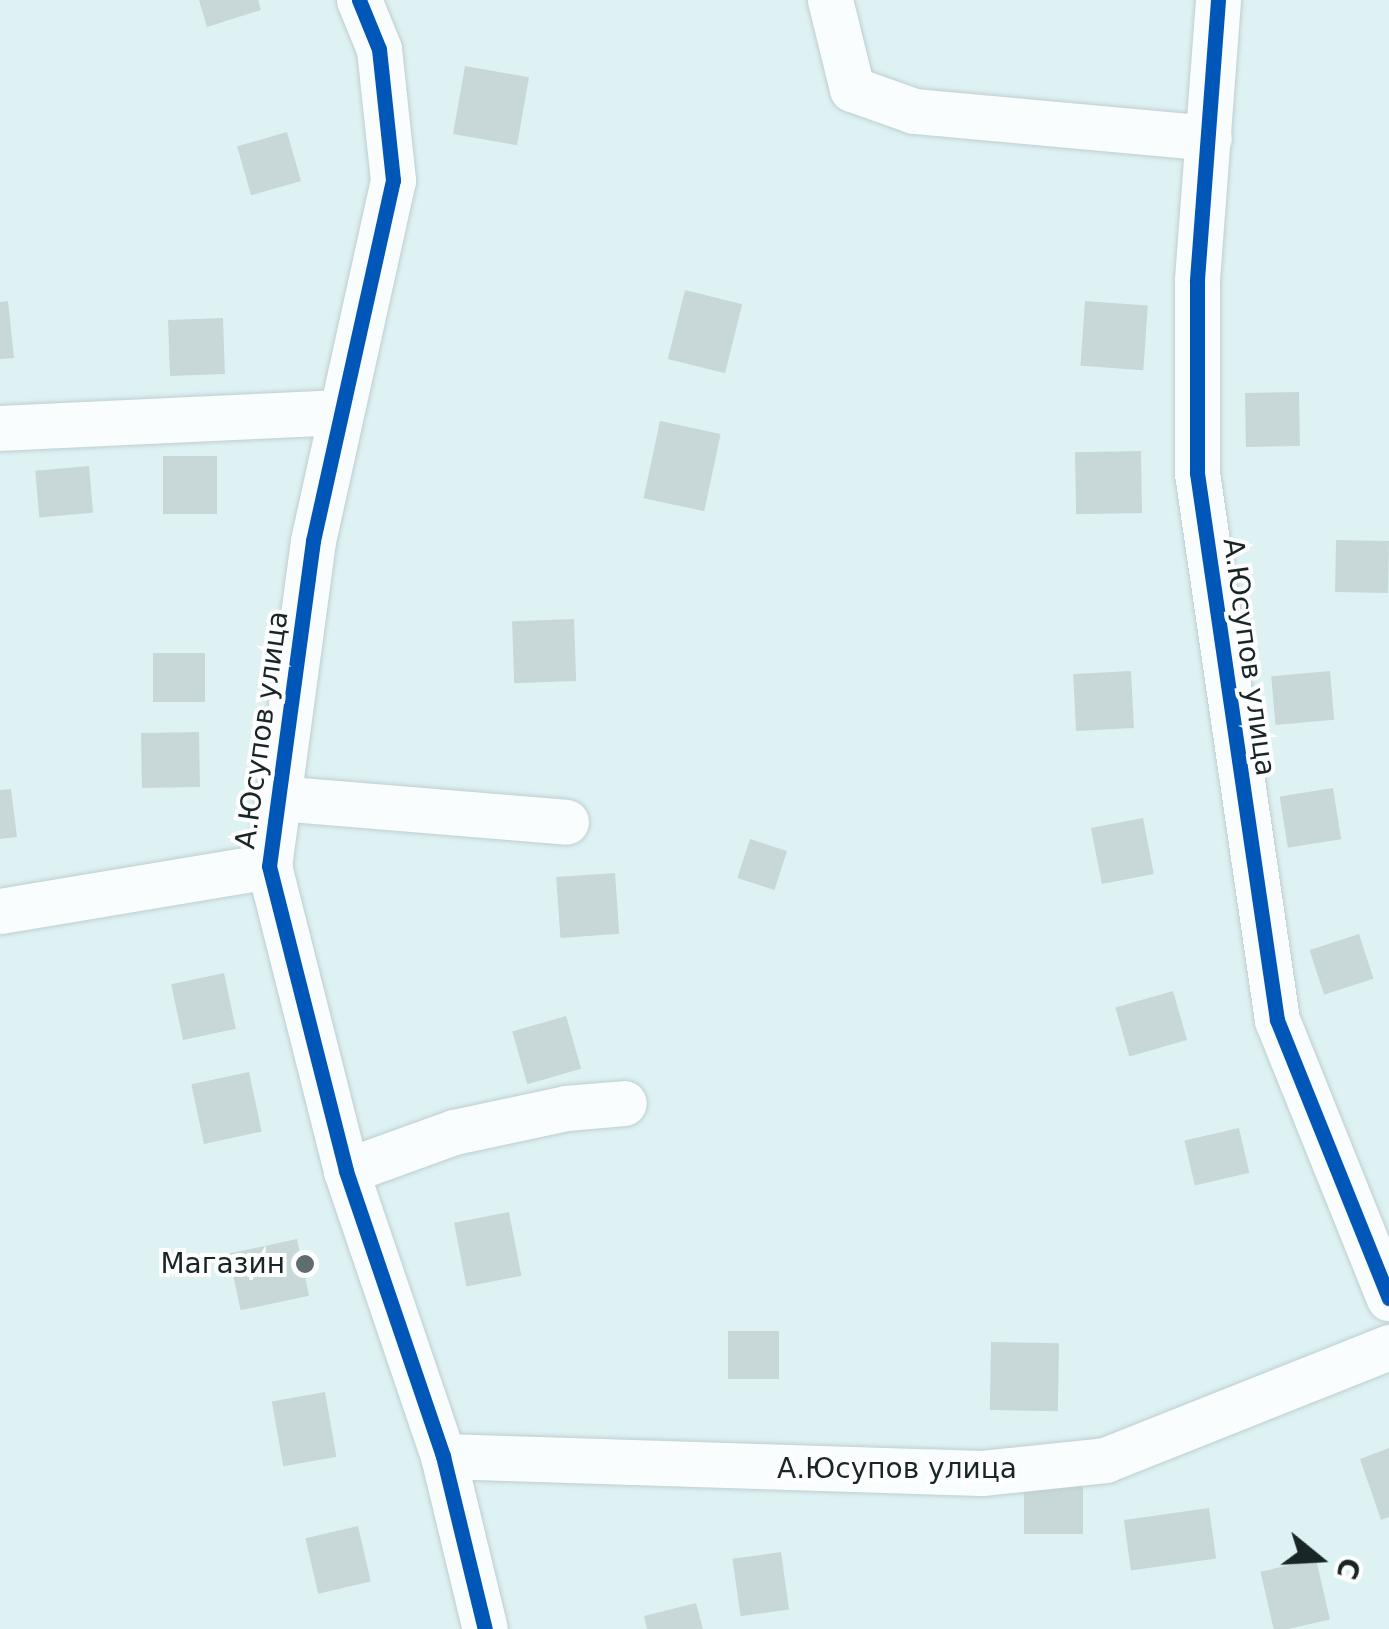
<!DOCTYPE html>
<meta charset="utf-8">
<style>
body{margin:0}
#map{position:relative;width:1389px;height:1629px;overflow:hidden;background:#def2f4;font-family:"DejaVu Sans",sans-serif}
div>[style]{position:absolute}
.building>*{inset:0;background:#c8d8d9;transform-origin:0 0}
.roads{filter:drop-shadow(0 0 2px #bfced0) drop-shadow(0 0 2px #bfced0)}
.minor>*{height:45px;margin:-22.5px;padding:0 22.5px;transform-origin:22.5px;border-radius:22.5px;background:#fafdfd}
.cycleway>*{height:15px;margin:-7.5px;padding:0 7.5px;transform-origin:7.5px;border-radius:7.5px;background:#0057b8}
.dots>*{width:28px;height:28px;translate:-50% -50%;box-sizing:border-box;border:5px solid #fefefe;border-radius:50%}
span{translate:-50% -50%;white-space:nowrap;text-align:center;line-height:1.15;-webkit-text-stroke:8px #fefefe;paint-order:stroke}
.street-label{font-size:28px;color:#192628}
.poi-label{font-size:28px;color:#192628}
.right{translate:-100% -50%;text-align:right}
.north{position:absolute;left:1269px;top:1509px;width:100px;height:100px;-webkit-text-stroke:8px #fefefe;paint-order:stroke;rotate:108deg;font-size:28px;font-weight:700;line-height:40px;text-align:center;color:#192628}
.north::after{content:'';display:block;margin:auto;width:35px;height:45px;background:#192628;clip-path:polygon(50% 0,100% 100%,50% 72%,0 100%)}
</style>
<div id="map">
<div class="building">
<div style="clip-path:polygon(199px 0,258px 0,261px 10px,207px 27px)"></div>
<div style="left:465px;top:66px;width:65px;height:69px;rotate:10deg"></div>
<div style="left:287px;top:132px;width:51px;height:52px;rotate:74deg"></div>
<div style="left:685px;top:290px;width:59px;height:71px;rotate:14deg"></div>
<div style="clip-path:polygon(8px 301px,14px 358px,0 359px,0 302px)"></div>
<div style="left:1085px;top:301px;width:63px;height:65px;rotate:4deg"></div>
<div style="left:223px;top:318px;width:56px;height:55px;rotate:88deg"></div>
<div style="left:1299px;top:392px;width:54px;height:54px;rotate:89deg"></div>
<div style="left:660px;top:421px;width:62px;height:79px;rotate:12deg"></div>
<div style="left:1141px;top:451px;width:62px;height:66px;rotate:89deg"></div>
<div style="left:217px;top:456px;width:58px;height:54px;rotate:90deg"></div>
<div style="left:89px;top:466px;width:47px;height:54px;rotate:85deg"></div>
<div style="left:1336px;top:540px;width:53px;height:52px;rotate:1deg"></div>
<div style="left:574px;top:619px;width:62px;height:62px;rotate:88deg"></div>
<div style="left:153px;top:653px;width:52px;height:49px"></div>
<div style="left:1131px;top:671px;width:57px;height:58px;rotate:87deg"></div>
<div style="left:1330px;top:671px;width:49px;height:59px;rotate:85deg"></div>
<div style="left:199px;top:732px;width:55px;height:58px;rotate:89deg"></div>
<div style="left:1333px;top:788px;width:52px;height:54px;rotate:81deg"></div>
<div style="clip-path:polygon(11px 789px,17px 837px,0 839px,0 790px)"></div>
<div style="left:1143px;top:818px;width:57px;height:53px;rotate:79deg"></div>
<div style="left:750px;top:839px;width:39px;height:41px;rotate:18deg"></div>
<div style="left:615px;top:873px;width:61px;height:59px;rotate:86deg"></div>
<div style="left:1359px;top:934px;width:47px;height:52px;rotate:72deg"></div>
<div style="left:224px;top:973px;width:57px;height:54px;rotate:78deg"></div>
<div style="left:1173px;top:991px;width:51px;height:60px;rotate:74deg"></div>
<div style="left:566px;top:1016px;width:55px;height:56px;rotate:74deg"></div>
<div style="left:249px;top:1072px;width:61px;height:59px;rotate:78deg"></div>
<div style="left:1239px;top:1128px;width:46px;height:56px;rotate:77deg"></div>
<div style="left:509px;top:1212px;width:65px;height:56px;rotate:79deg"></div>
<div style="left:297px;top:1239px;width:58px;height:70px;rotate:78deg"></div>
<div style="left:728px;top:1331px;width:51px;height:48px"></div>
<div style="left:991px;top:1342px;width:68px;height:68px;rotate:1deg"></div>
<div style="left:325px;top:1392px;width:66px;height:54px;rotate:80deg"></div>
<div style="clip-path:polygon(1389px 1448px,1389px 1517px,1381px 1520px,1360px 1459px)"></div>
<div style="left:1024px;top:1474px;width:59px;height:60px"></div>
<div style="left:1209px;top:1508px;width:51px;height:86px;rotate:82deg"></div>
<div style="left:358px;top:1526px;width:57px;height:54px;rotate:77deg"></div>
<div style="left:781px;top:1552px;width:58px;height:49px;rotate:82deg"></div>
<div style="left:1316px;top:1559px;width:62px;height:57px;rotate:77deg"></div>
<div style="clip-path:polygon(696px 1603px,703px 1629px,647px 1629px,644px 1616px)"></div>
</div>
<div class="roads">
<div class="minor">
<div style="left:359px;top:0;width:53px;rotate:67.8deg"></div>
<div style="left:379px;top:49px;width:132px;rotate:83.9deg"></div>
<div style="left:393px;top:180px;width:370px;rotate:102.5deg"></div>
<div style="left:313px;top:541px;width:328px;rotate:97.7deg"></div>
<div style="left:269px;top:866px;width:315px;rotate:75.8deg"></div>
<div style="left:346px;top:1171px;width:301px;rotate:71.2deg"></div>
<div style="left:443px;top:1456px;width:178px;rotate:76.4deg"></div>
<div style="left:830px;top:0;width:92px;rotate:76.1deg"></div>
<div style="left:852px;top:89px;width:66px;rotate:19.5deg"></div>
<div style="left:914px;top:111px;width:296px;rotate:5.2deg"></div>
<div style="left:1218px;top:0;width:282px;rotate:94.3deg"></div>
<div style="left:1197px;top:281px;width:192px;rotate:90deg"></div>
<div style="left:1197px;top:473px;width:553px;rotate:81.68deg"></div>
<div style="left:1277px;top:1020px;width:300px;rotate:68.1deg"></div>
<div style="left:0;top:428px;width:340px;rotate:-2.7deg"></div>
<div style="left:277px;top:798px;width:290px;rotate:4.7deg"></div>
<div style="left:0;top:911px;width:273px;rotate:-9.5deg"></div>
<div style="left:346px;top:1171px;width:115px;rotate:-19.9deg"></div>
<div style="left:454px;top:1132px;width:115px;rotate:-12.1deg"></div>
<div style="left:566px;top:1108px;width:58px;rotate:-4.9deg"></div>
<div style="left:443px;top:1456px;width:539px;rotate:1.81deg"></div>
<div style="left:982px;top:1473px;width:124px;rotate:-6deg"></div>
<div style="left:1105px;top:1460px;width:306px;rotate:-21.7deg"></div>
</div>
</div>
<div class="cycleway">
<div style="left:359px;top:0;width:53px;rotate:67.8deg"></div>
<div style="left:379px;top:49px;width:132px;rotate:83.9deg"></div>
<div style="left:393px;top:180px;width:370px;rotate:102.5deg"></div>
<div style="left:313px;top:541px;width:328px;rotate:97.7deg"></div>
<div style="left:269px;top:866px;width:315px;rotate:75.8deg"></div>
<div style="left:346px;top:1171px;width:301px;rotate:71.2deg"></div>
<div style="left:443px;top:1456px;width:178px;rotate:76.4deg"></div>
<div style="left:1218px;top:0;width:282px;rotate:94.3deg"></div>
<div style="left:1197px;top:281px;width:192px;rotate:90deg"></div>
<div style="left:1197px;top:473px;width:553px;rotate:81.68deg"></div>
<div style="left:1277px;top:1020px;width:300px;rotate:68.1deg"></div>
</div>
<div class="dots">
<div style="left:305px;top:1264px;background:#5e6d6f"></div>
</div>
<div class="street-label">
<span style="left:1249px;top:657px;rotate:82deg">А.Юсупов улица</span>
<span style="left:262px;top:730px;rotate:-82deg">А.Юсупов улица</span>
<span style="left:897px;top:1469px">А.Юсупов улица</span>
</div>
<div class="poi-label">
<span class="right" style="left:285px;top:1264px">Магазин</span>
</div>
<div class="north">С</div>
</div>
